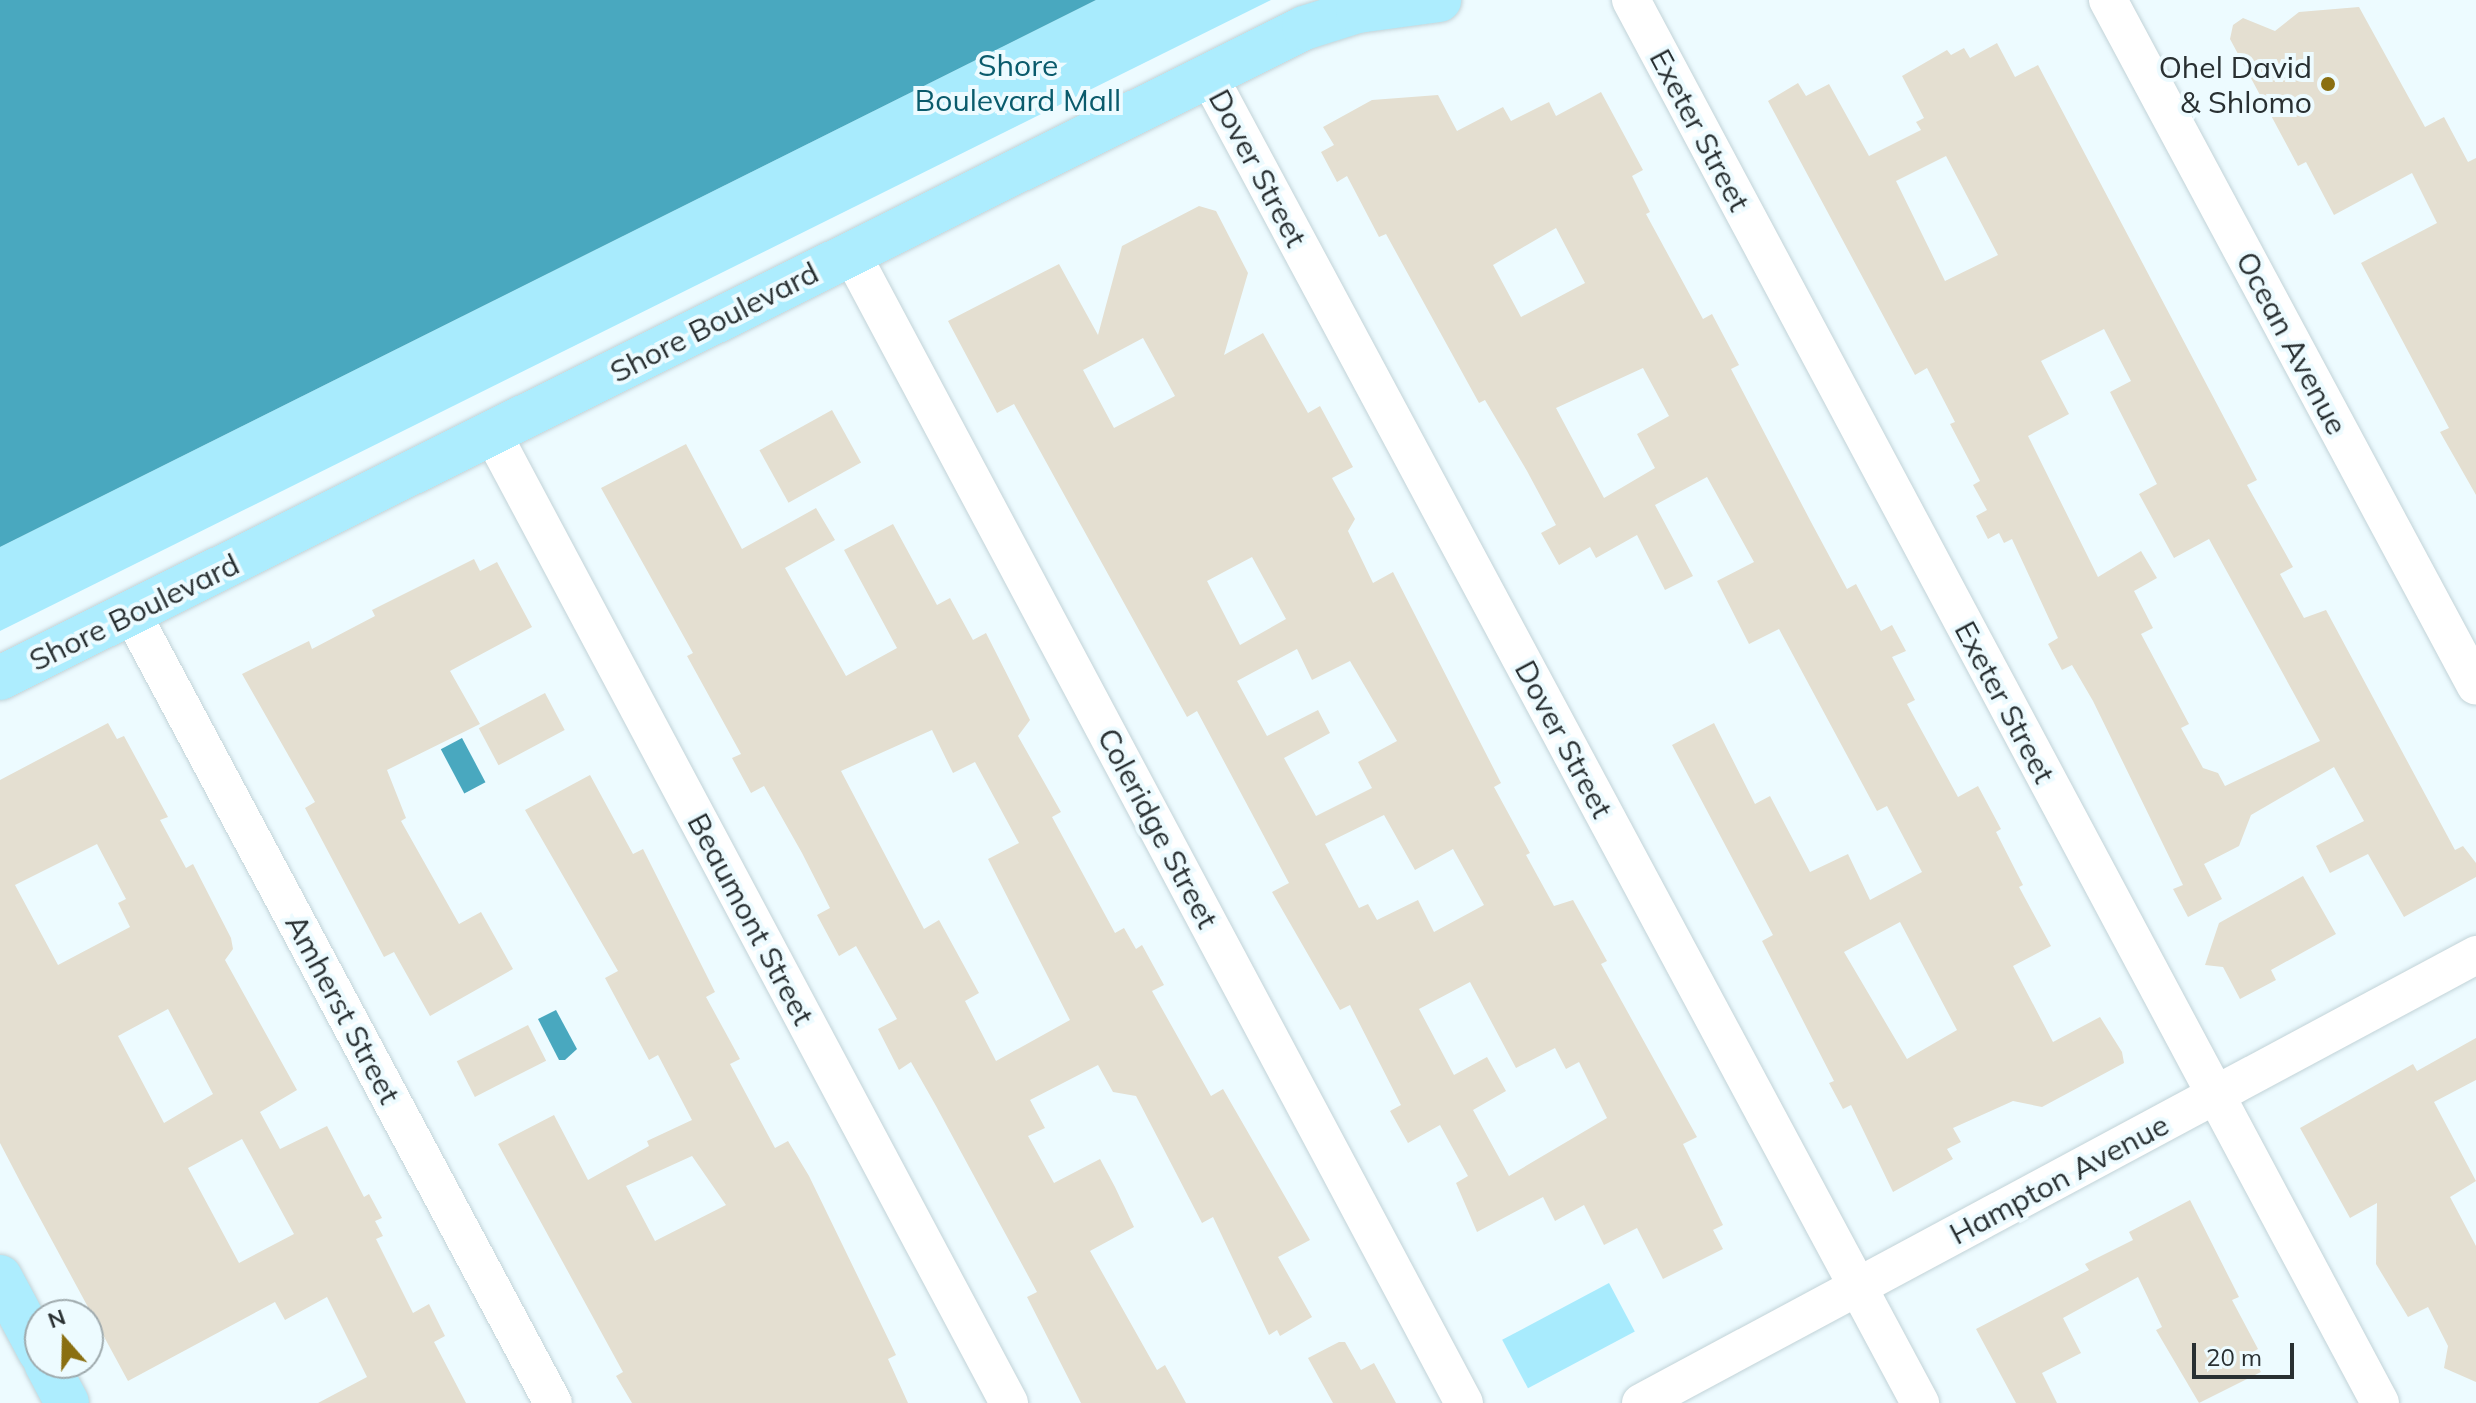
<!DOCTYPE html>
<style>
body{margin:0}
#map{position:relative;width:2476px;height:1403px;overflow:hidden;background:#edfbff;font-family:Mulish,sans-serif}
div>[style]{position:absolute}
.green>*{inset:0;background:#a8ebfd;transform-origin:0 0}
.water>*{inset:0;background:#49a8bf;transform-origin:0 0}
.building>*{inset:0;background:#e4dfd1;transform-origin:0 0}
.roads{filter:drop-shadow(0 0 2px #c2d3d8) drop-shadow(0 0 2px #c2d3d8)}
.minor>*{height:38px;margin:-19px;padding:0 19px;transform-origin:19px;border-radius:19px;background:#fff}
.major>*{height:44px;margin:-22px;padding:0 22px;transform-origin:22px;border-radius:22px;background:#adedfe}
.dots>*{width:22px;height:22px;translate:-50% -50%;box-sizing:border-box;border:4px solid #edfbff;border-radius:50%}
span{translate:-50% -50%;white-space:nowrap;text-align:center;line-height:1.15;-webkit-text-stroke:8px #edfbff;paint-order:stroke}
.park-label{font-size:30px;color:#0a5b6c}
.poi-label{font-size:30px;color:#293032}
.right{translate:-100% -50%;text-align:right}
.street-label{font-size:30px;color:#293032}
.north{position:absolute;left:24px;top:1299px;width:80px;height:80px;box-sizing:border-box;background:#edfbff;border:2px solid #9faaad;border-radius:50%;rotate:340deg;font-size:22px;font-weight:700;line-height:32px;text-align:center;color:#293032}
.north::after{content:'';display:block;margin:auto;width:28px;height:36px;background:#8a6f11;clip-path:polygon(50% 0,100% 100%,50% 72%,0 100%)}
.scale{position:absolute;left:2192px;top:1343px;width:102px;height:36px;box-sizing:border-box;border:4px solid #293032;border-top:0;padding-left:10px;font-size:24px;line-height:28px;white-space:nowrap;color:#293032;-webkit-text-stroke:6px #edfbff;paint-order:stroke}
</style>
<div id="map">
<div class="green">
<div style="clip-path:polygon(1096px 0,1271px 0,0 631px,0 547px)"></div>
<div style="left:1609px;top:1283px;width:55px;height:121px;rotate:62deg"></div>
</div>
<div class="water">
<div style="clip-path:polygon(0 0,1096px 0,0 547px)"></div>
<div style="left:462px;top:738px;width:50px;height:24px;rotate:62deg"></div>
<div style="clip-path:polygon(556px 1010px,577px 1049px,565px 1060px,559px 1060px,538px 1019px)"></div>
</div>
<div class="building">
<div style="clip-path:polygon(2359px 7px,2425px 127px,2444px 117px,2468px 162px,2476px 158px,2476px 495px,2440px 432px,2449px 428px,2361px 263px,2437px 223px,2412px 173px,2334px 215px,2306px 162px,2298px 166px,2230px 39px,2233px 25px,2243px 18px,2275px 31px,2299px 12px)"></div>
<div style="clip-path:polygon(evenodd,1997px 43px,2015px 77px,2038px 65px,2257px 480px,2247px 485px,2293px 567px,2280px 574px,2304px 618px,2326px 610px,2455px 850px,2463px 846px,2476px 863px,2476px 877px,2404px 917px,2368px 854px,2330px 873px,2316px 846px,2364px 821px,2334px 767px,2251px 815px,2239px 846px,2204px 864px,2222px 899px,2188px 917px,2173px 889px,2183px 885px,2093px 701px,2072px 665px,2062px 670px,2048px 644px,2058px 638px,2012px 539px,2004px 543px,1999px 533px,1988px 539px,1976px 516px,1987px 510px,1973px 485px,1980px 481px,1950px 424px,1955px 422px,1927px 368px,1915px 375px,1768px 101px,1798px 83px,1806px 96px,1829px 84px,1869px 156px,1921px 130px,1916px 122px,1924px 118px,1902px 76px,1947px 50px,1951px 55px,1964px 48px,1970px 58px,1997px 43px,1946px 156px,1998px 255px,1945px 281px,1896px 181px,1946px 156px,1997px 43px,2104px 329px,2131px 381px,2110px 392px,2157px 484px,2139px 494px,2174px 558px,2209px 539px,2320px 741px,2225px 786px,2218px 773px,2203px 768px,2181px 728px,2189px 724px,2141px 634px,2153px 628px,2134px 591px,2157px 578px,2141px 551px,2098px 577px,2028px 436px,2069px 414px,2041px 361px,2104px 329px)"></div>
<div style="clip-path:polygon(evenodd,1601px 92px,1643px 170px,1632px 176px,1650px 212px,1646px 214px,1703px 319px,1712px 314px,1739px 365px,1731px 369px,1811px 522px,1847px 589px,1856px 584px,1881px 631px,1892px 625px,1906px 651px,1892px 657px,1915px 700px,1907px 704px,1958px 797px,1978px 786px,2001px 829px,1996px 832px,2023px 885px,2019px 887px,2051px 946px,2013px 966px,2053px 1042px,2100px 1017px,2122px 1052px,2124px 1063px,2042px 1107px,2013px 1101px,1953px 1128px,1961px 1142px,1947px 1149px,1953px 1159px,1893px 1192px,1851px 1105px,1843px 1109px,1829px 1083px,1834px 1081px,1762px 941px,1773px 935px,1672px 745px,1714px 723px,1755px 804px,1770px 796px,1810px 872px,1848px 854px,1870px 900px,1922px 872px,1887px 806px,1877px 811px,1779px 629px,1749px 644px,1717px 581px,1754px 562px,1707px 477px,1655px 505px,1693px 576px,1665px 590px,1637px 535px,1596px 558px,1590px 547px,1559px 565px,1541px 533px,1556px 525px,1527px 471px,1485px 400px,1479px 403px,1386px 234px,1379px 237px,1347px 176px,1337px 182px,1321px 152px,1334px 145px,1323px 127px,1372px 100px,1438px 95px,1457px 131px,1503px 107px,1511px 121px,1549px 102px,1556px 116px,1601px 92px,1556px 228px,1585px 283px,1521px 317px,1493px 265px,1556px 228px,1601px 92px,1643px 368px,1669px 416px,1637px 434px,1655px 468px,1604px 498px,1556px 408px,1643px 368px,1601px 92px,1900px 922px,1957px 1030px,1907px 1059px,1844px 952px,1900px 922px)"></div>
<div style="clip-path:polygon(evenodd,1199px 206px,1216px 211px,1248px 273px,1224px 355px,1263px 333px,1308px 413px,1320px 406px,1353px 467px,1332px 478px,1355px 519px,1348px 531px,1373px 583px,1393px 572px,1501px 783px,1494px 787px,1530px 853px,1526px 855px,1554px 906px,1573px 900px,1607px 961px,1601px 964px,1697px 1137px,1683px 1144px,1723px 1225px,1713px 1230px,1723px 1249px,1663px 1279px,1637px 1228px,1604px 1245px,1584px 1205px,1555px 1221px,1543px 1197px,1477px 1232px,1456px 1183px,1468px 1176px,1440px 1125px,1408px 1143px,1390px 1111px,1401px 1105px,1350px 1005px,1340px 1010px,1272px 892px,1289px 883px,1197px 711px,1187px 717px,1014px 404px,997px 413px,948px 321px,1059px 264px,1098px 335px,1122px 246px,1199px 206px,1143px 338px,1175px 396px,1114px 428px,1083px 370px,1143px 338px,1199px 206px,1252px 557px,1286px 619px,1240px 645px,1207px 581px,1252px 557px,1199px 206px,1297px 649px,1312px 680px,1350px 661px,1397px 741px,1358px 762px,1372px 788px,1316px 816px,1284px 758px,1330px 733px,1318px 710px,1267px 736px,1237px 681px,1297px 649px,1199px 206px,1384px 815px,1415px 870px,1453px 849px,1484px 905px,1434px 932px,1418px 900px,1377px 920px,1368px 904px,1359px 908px,1325px 844px,1384px 815px,1199px 206px,1470px 982px,1516px 1068px,1555px 1048px,1566px 1069px,1579px 1062px,1607px 1118px,1509px 1176px,1473px 1110px,1506px 1091px,1487px 1057px,1454px 1075px,1419px 1009px,1470px 982px)"></div>
<div style="left:832px;top:410px;width:60px;height:83px;rotate:61deg"></div>
<div style="clip-path:polygon(evenodd,686px 444px,742px 549px,816px 508px,835px 540px,785px 568px,846px 676px,897px 648px,844px 550px,893px 524px,937px 605px,950px 598px,973px 640px,986px 633px,1030px 720px,1018px 736px,1061px 812px,1052px 817px,1115px 933px,1124px 928px,1136px 949px,1142px 945px,1164px 985px,1152px 991px,1211px 1096px,1223px 1089px,1310px 1240px,1278px 1257px,1312px 1317px,1280px 1336px,1277px 1330px,1269px 1335px,1213px 1217px,1202px 1223px,1136px 1096px,1113px 1092px,1098px 1065px,1030px 1100px,1045px 1128px,1028px 1136px,1054px 1183px,1100px 1159px,1115px 1187px,1134px 1227px,1090px 1251px,1157px 1370px,1165px 1365px,1186px 1403px,1081px 1403px,1027px 1297px,1037px 1292px,936px 1106px,911px 1062px,899px 1070px,878px 1029px,897px 1019px,856px 946px,839px 956px,817px 915px,830px 908px,802px 853px,764px 786px,751px 793px,732px 758px,741px 754px,687px 656px,693px 653px,601px 488px,686px 444px,932px 730px,953px 773px,975px 762px,1019px 843px,988px 859px,1070px 1020px,996px 1061px,965px 1001px,979px 993px,939px 920px,924px 929px,841px 771px,932px 730px)"></div>
<div style="clip-path:polygon(474px 559px,480px 571px,497px 562px,532px 627px,450px 671px,480px 724px,387px 770px,406px 818px,401px 821px,459px 924px,481px 912px,513px 969px,430px 1016px,394px 952px,384px 957px,305px 808px,315px 802px,242px 674px,309px 641px,312px 649px,375px 616px,372px 610px)"></div>
<div style="left:545px;top:693px;width:42px;height:75px;rotate:62deg"></div>
<div style="clip-path:polygon(evenodd,108px 723px,117px 739px,124px 736px,168px 817px,160px 820px,186px 868px,193px 864px,231px 938px,233px 949px,225px 960px,297px 1090px,260px 1112px,280px 1149px,327px 1126px,364px 1197px,369px 1194px,382px 1218px,375px 1221px,383px 1236px,376px 1239px,413px 1313px,429px 1304px,445px 1336px,434px 1342px,466px 1403px,318px 1403px,367px 1377px,327px 1297px,285px 1320px,275px 1302px,128px 1381px,23px 1187px,0 1143px,0 780px,108px 723px,97px 844px,126px 899px,118px 903px,130px 927px,58px 965px,15px 885px,97px 844px,108px 723px,168px 1009px,213px 1094px,164px 1123px,118px 1036px,168px 1009px,108px 723px,242px 1139px,294px 1234px,239px 1263px,188px 1168px,242px 1139px)"></div>
<div style="clip-path:polygon(evenodd,590px 775px,633px 854px,643px 849px,715px 992px,706px 997px,740px 1059px,730px 1064px,775px 1148px,788px 1141px,809px 1176px,896px 1355px,888px 1359px,908px 1403px,632px 1403px,616px 1376px,623px 1372px,498px 1144px,554px 1115px,588px 1180px,649px 1146px,647px 1141px,692px 1120px,658px 1055px,649px 1060px,605px 978px,618px 971px,525px 810px,590px 775px,692px 1156px,726px 1205px,655px 1241px,626px 1186px,692px 1156px)"></div>
<div style="clip-path:polygon(2303px 876px,2336px 934px,2271px 970px,2276px 980px,2240px 999px,2223px 967px,2205px 965px,2219px 923px)"></div>
<div style="left:528px;top:1025px;width:40px;height:80px;rotate:63deg"></div>
<div style="clip-path:polygon(2476px 1038px,2476px 1080px,2434px 1102px,2476px 1181px,2450px 1197px,2476px 1246px,2476px 1382px,2444px 1368px,2448px 1346px,2428px 1307px,2408px 1317px,2376px 1264px,2377px 1203px,2350px 1218px,2300px 1128px,2413px 1064px,2417px 1071px)"></div>
<div style="clip-path:polygon(2190px 1200px,2239px 1297px,2232px 1300px,2258px 1349px,2251px 1353px,2261px 1372px,2199px 1403px,2156px 1330px,2162px 1327px,2138px 1277px,2063px 1318px,2081px 1353px,2042px 1373px,2057px 1403px,2016px 1403px,1976px 1329px,2089px 1270px,2085px 1264px,2133px 1240px,2129px 1232px)"></div>
<div style="clip-path:polygon(1339px 1342px,1345px 1342px,1361px 1370px,1374px 1363px,1396px 1403px,1333px 1403px,1308px 1358px)"></div>
</div>
<div class="roads">
<div class="minor">
<div style="left:1631px;top:0;width:1590px;rotate:61.9deg"></div>
<div style="left:2108px;top:0;width:778px;rotate:61.79deg"></div>
<div style="left:1208px;top:75px;width:1507px;rotate:61.8deg"></div>
<div style="left:851px;top:253px;width:1303px;rotate:61.94deg"></div>
<div style="left:493px;top:435px;width:1097px;rotate:61.94deg"></div>
<div style="left:132px;top:614px;width:894px;rotate:61.92deg"></div>
<div style="left:1641px;top:1403px;width:948px;rotate:-28.21deg"></div>
</div>
<div class="major">
<div style="left:0;top:678px;width:1457px;rotate:-26.49deg"></div>
<div style="left:1304px;top:28px;width:57px;rotate:-17.5deg"></div>
<div style="left:1358px;top:11px;width:82px;rotate:-7.7deg"></div>
<div style="left:0;top:1277px;width:85px;rotate:61.9deg"></div>
<div style="left:46px;top:1363px;width:45px;rotate:62.3deg"></div>
</div>
</div>
<div class="dots">
<div style="left:2328px;top:84px;background:#8a6f11"></div>
</div>
<div class="park-label">
<span style="left:1018px;top:82px">Shore<br>Boulevard Mall</span>
</div>
<div class="poi-label">
<span class="right" style="left:2312px;top:84px">Ohel David<br>&amp; Shlomo</span>
</div>
<div class="street-label">
<span style="left:1700px;top:130px;rotate:62deg">Exeter Street</span>
<span style="left:1258px;top:168px;rotate:62deg">Dover Street</span>
<span style="left:714px;top:322px;rotate:-27deg">Shore Boulevard</span>
<span style="left:2292px;top:343px;rotate:62deg">Ocean Avenue</span>
<span style="left:134px;top:612px;rotate:-26deg">Shore Boulevard</span>
<span style="left:2005px;top:702px;rotate:62deg">Exeter Street</span>
<span style="left:1564px;top:739px;rotate:62deg">Dover Street</span>
<span style="left:1158px;top:828px;rotate:62deg">Coleridge Street</span>
<span style="left:751px;top:919px;rotate:62deg">Beaumont Street</span>
<span style="left:343px;top:1009px;rotate:62deg">Amherst Street</span>
<span style="left:2059px;top:1179px;rotate:-28deg">Hampton Avenue</span>
</div>
<div class="north">N</div>
<div class="scale">20 m</div>
</div>
